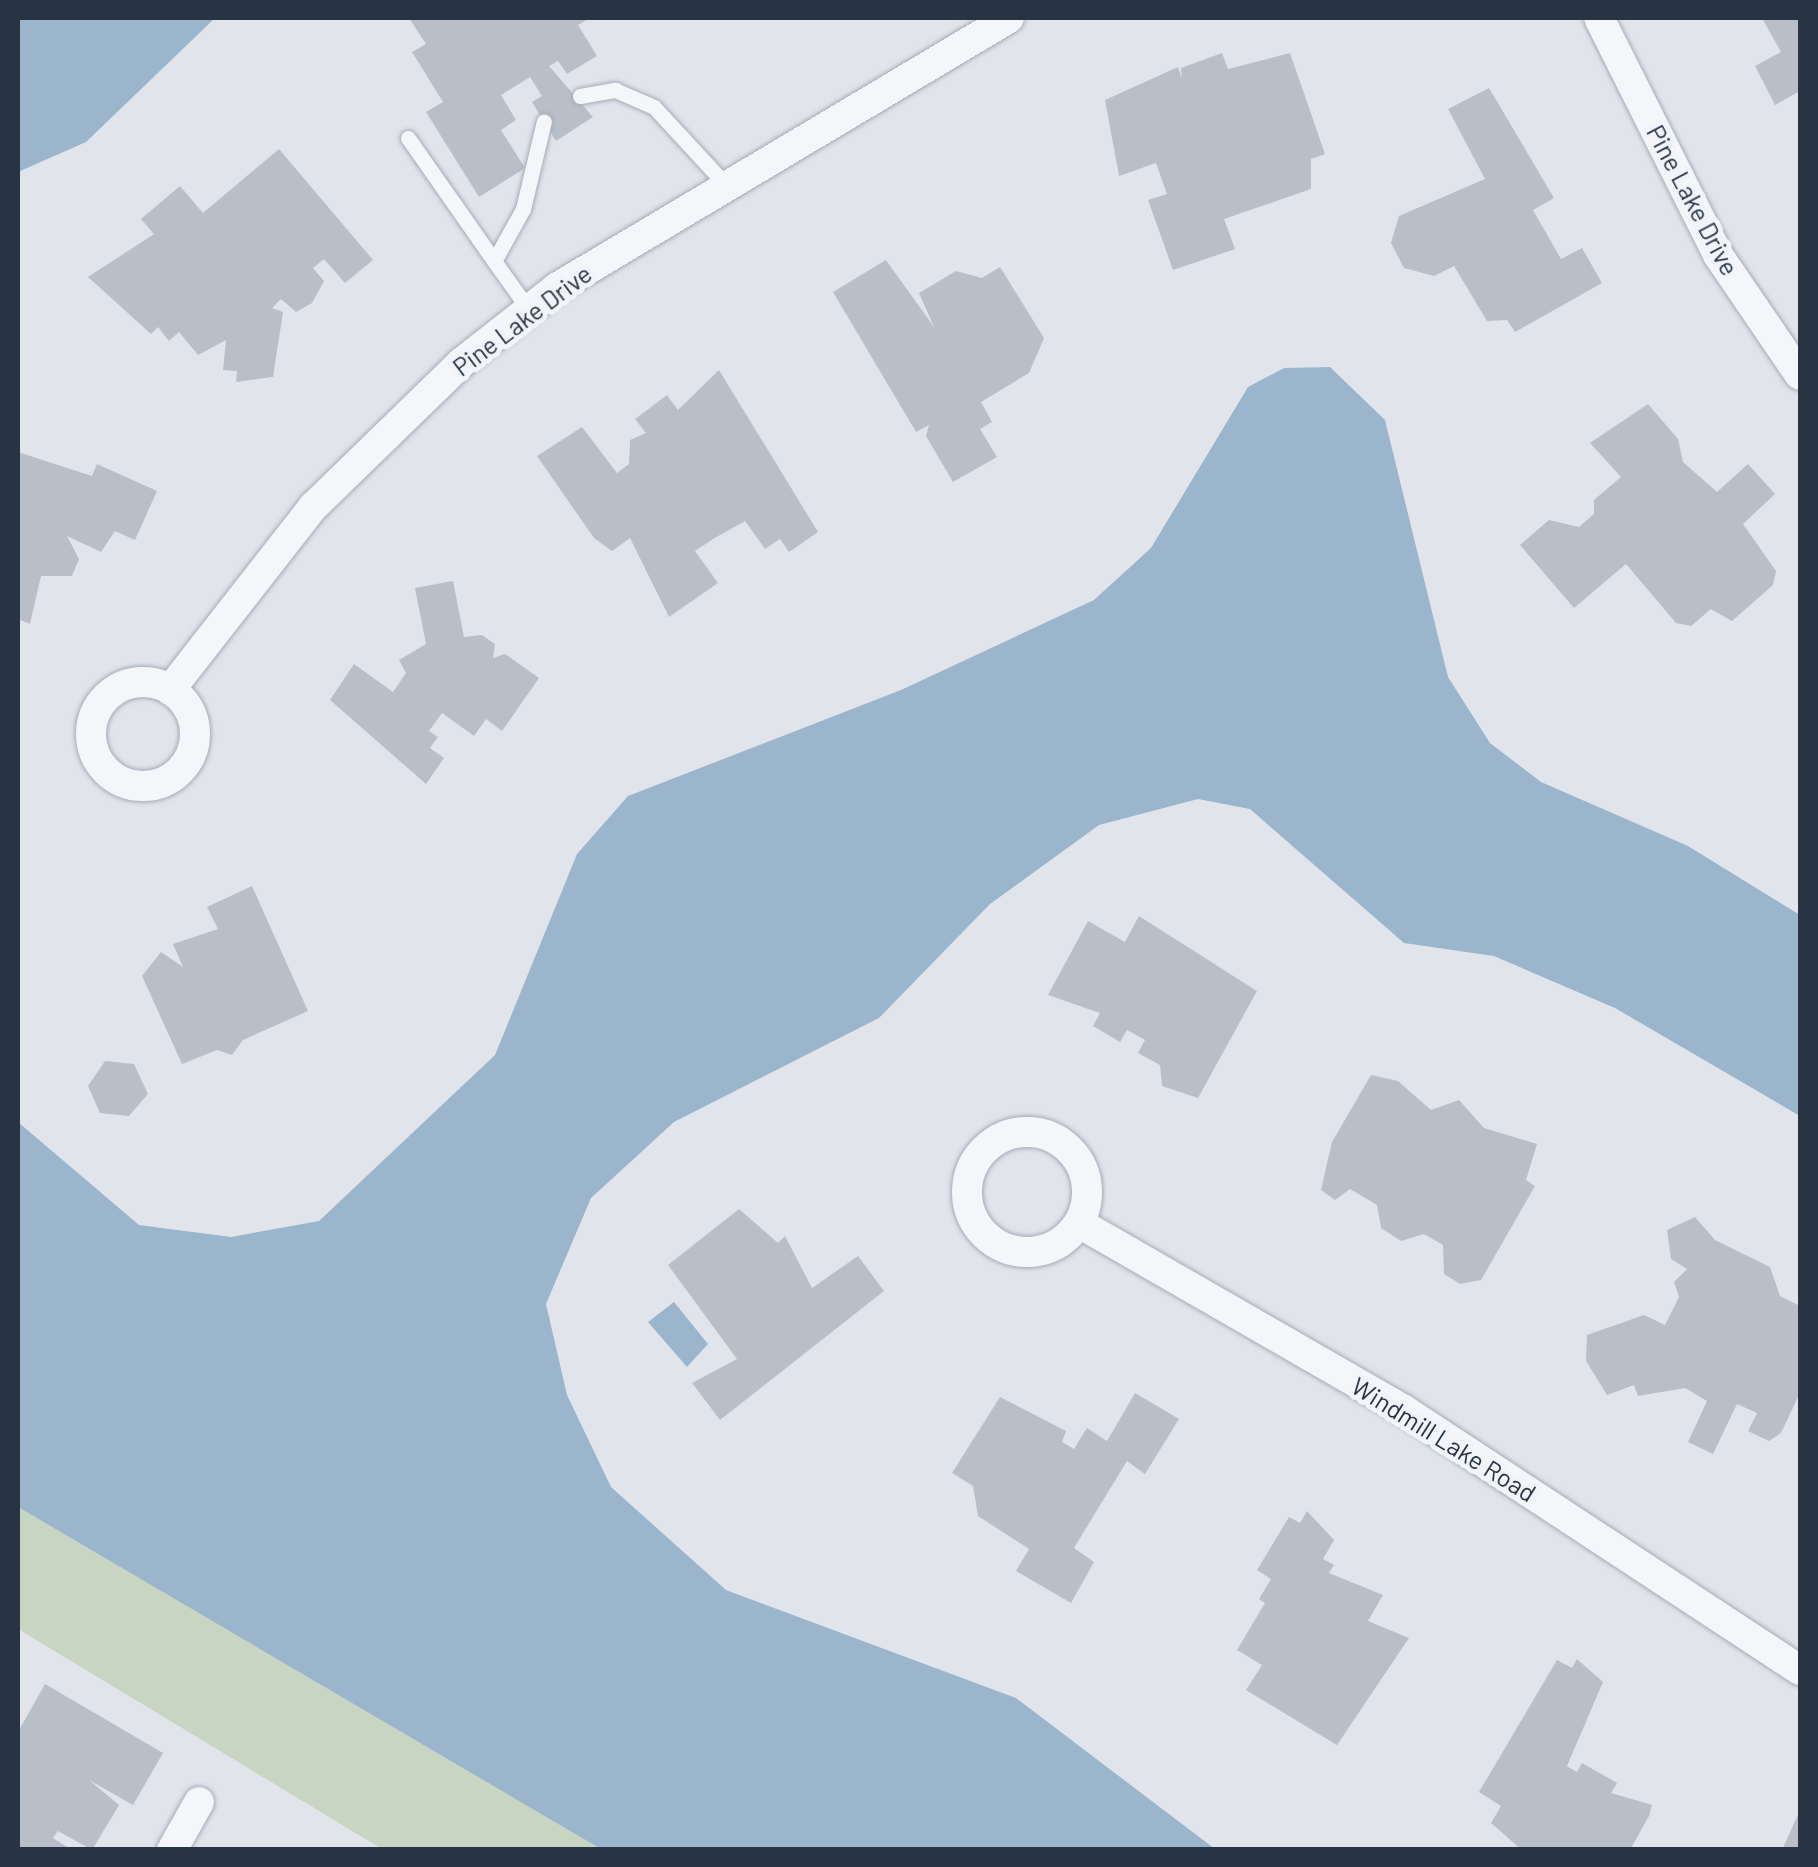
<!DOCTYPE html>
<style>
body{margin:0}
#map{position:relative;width:1818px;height:1867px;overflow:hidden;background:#e1e5eb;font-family:Barlow,sans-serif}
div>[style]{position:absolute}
.green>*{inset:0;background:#c8d5c2}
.water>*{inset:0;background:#9bb5cd}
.building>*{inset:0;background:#b8bfc9}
.roads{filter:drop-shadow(0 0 2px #a6acb6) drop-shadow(0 0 2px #a6acb6)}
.lane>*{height:15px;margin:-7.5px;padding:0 7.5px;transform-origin:7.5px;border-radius:7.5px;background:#f5f6f9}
.street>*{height:30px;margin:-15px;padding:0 15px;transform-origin:15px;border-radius:15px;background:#f5f6f9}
.street>.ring{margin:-15px;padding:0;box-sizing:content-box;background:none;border:30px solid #f5f6f9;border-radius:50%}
span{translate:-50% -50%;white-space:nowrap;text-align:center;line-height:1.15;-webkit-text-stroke:10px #f1f4f8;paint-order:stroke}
.street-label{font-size:25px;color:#283344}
.frame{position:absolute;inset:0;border:20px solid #283344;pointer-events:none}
</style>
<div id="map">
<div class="green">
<div style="clip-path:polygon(18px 1507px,555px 1820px,601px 1849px,382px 1849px,18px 1629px)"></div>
</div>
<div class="water">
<div style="clip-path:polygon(18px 18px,215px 18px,86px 142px,18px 172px)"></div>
<div style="clip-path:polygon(1330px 367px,1385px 420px,1448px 677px,1490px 743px,1541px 782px,1688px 846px,1800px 915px,1800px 1116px,1615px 1008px,1494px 956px,1404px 943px,1250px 809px,1198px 799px,1099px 825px,990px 904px,879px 1018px,674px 1122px,591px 1198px,546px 1304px,567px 1395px,611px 1487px,726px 1590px,1016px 1698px,1215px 1849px,601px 1849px,18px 1507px,18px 1122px,139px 1225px,231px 1237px,319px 1221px,495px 1055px,577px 854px,628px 796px,901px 690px,1094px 600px,1151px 548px,1248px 387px,1284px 368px)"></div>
<div style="clip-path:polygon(674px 1302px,708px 1344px,687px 1367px,648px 1322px)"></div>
</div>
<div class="building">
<div style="clip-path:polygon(409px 18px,590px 18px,578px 25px,597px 56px,567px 74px,558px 61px,549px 66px,593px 117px,556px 141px,532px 102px,542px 96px,530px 77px,501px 95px,516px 120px,501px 130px,525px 168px,479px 197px,426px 112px,443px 102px,412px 52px,426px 44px)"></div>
<div style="clip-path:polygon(1762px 18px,1800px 18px,1800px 91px,1775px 105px,1755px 66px,1781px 52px)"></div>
<div style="clip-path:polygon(1222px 53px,1228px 69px,1290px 53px,1325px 154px,1311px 159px,1311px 189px,1224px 219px,1235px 249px,1173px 270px,1148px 200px,1167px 194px,1156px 163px,1119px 176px,1105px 100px,1178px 67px,1182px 79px,1181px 68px)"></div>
<div style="clip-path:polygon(1489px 88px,1554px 198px,1533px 210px,1561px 259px,1582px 248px,1602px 283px,1515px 332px,1507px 320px,1487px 321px,1454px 266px,1434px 276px,1404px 268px,1391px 243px,1399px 216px,1485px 179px,1448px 109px)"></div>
<div style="clip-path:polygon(279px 149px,373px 260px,345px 283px,324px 259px,313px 268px,324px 281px,312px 303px,296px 312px,281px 299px,272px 308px,283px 312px,273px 377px,236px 382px,237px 371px,223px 370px,226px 340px,198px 355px,179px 332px,169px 341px,158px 327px,151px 334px,88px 277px,154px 234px,141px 219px,180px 186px,203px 213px)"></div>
<div style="clip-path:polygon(886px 260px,934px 327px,919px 293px,956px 271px,982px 278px,1000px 267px,1044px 338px,1029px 373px,981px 402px,992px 422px,980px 429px,997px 457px,953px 482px,926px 436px,929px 425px,916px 432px,833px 292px)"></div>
<div style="clip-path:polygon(719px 370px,818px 532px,789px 552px,780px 539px,765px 549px,745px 521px,713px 539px,695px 551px,718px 583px,669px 617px,630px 538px,612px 551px,594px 538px,537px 456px,582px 427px,617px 473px,629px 464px,630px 440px,646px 433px,635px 419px,667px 395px,678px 410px)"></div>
<div style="clip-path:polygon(1648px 404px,1678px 439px,1683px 462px,1717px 492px,1748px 464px,1775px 494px,1743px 524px,1776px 571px,1773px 585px,1732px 621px,1711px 609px,1691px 626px,1676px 623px,1626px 564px,1574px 608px,1520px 545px,1549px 520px,1579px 527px,1594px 514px,1594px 500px,1621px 477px,1590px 443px)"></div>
<div style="clip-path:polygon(18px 452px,92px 476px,97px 464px,157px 491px,135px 540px,115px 531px,101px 552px,67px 536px,79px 559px,72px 576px,41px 576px,30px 624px,18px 619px)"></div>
<div style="clip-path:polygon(453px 581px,464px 637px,482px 635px,495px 644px,493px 658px,505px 654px,539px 678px,502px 731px,486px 719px,474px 736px,442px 713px,429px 731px,438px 737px,430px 748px,444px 758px,426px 784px,330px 700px,354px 664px,393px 692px,406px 673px,399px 660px,426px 644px,415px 588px)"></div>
<div style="clip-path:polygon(252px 886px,308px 1011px,243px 1040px,232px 1055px,217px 1050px,182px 1064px,142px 976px,161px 952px,183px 967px,173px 944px,218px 929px,207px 907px)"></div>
<div style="clip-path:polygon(1139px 916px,1257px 991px,1198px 1098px,1162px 1086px,1160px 1065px,1138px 1053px,1145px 1040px,1127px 1030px,1120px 1042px,1093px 1026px,1100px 1013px,1048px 995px,1088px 921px,1125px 942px)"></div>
<div style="clip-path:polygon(105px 1061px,134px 1064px,148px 1094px,129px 1116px,100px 1113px,88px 1086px)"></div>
<div style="clip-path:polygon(1371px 1075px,1398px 1081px,1431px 1110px,1459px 1100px,1484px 1128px,1537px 1144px,1526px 1180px,1535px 1186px,1481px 1280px,1460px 1284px,1444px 1274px,1443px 1245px,1424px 1234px,1401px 1241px,1381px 1228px,1377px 1205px,1350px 1189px,1335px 1200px,1321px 1190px,1332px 1142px)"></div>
<div style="clip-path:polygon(739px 1209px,778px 1243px,785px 1236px,812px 1288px,858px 1256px,884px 1291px,720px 1420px,692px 1383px,737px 1359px,668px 1265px)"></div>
<div style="clip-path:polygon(1695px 1217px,1715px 1240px,1770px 1267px,1780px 1296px,1800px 1306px,1800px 1393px,1781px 1433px,1769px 1441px,1748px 1431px,1757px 1413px,1737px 1404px,1713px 1454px,1688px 1442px,1707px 1401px,1685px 1388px,1638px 1396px,1634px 1385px,1607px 1395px,1586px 1361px,1587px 1335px,1644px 1315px,1665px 1325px,1679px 1297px,1674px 1282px,1687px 1269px,1671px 1259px,1667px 1230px)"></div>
<div style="clip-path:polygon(1135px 1393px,1179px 1419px,1145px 1474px,1127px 1461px,1074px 1548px,1094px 1562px,1071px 1603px,1016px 1571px,1029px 1549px,978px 1516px,973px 1486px,952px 1473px,1000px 1397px,1066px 1431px,1062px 1442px,1074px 1449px,1087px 1428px,1107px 1441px)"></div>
<div style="clip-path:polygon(1307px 1511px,1334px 1540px,1323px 1559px,1334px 1565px,1329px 1573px,1383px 1595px,1368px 1621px,1409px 1638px,1337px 1745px,1246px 1690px,1262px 1665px,1237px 1650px,1265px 1603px,1259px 1599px,1271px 1579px,1257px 1570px,1289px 1517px,1300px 1523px)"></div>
<div style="clip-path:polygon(1577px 1659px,1603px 1682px,1567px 1766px,1577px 1772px,1582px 1763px,1617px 1783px,1611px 1793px,1652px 1805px,1649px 1816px,1630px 1850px,1522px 1850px,1491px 1823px,1501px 1806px,1479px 1792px,1557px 1660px,1572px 1668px)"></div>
<div style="clip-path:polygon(45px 1684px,163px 1753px,133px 1805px,89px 1780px,119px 1805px,92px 1850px,58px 1831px,53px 1838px,72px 1850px,18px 1850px,18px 1732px)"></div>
<div style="clip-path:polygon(1800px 1810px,1800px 1850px,1782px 1850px)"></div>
</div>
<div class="roads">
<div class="lane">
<div style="left:580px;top:96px;width:36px;rotate:-10deg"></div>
<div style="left:615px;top:90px;width:43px;rotate:23.6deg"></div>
<div style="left:654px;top:107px;width:108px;rotate:47.3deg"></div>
<div style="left:408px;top:138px;width:150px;rotate:55deg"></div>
<div style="left:529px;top:310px;width:60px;rotate:-125.5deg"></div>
<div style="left:494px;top:261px;width:60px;rotate:-60.9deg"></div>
<div style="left:523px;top:209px;width:90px;rotate:-76.6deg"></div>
</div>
<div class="street">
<div style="left:1599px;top:18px;width:265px;rotate:63.3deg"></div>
<div style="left:1718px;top:255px;width:145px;rotate:55.7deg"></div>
<div class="ring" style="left:91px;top:682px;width:74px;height:74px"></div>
<div style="left:170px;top:690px;width:232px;rotate:-52deg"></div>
<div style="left:313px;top:507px;width:206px;rotate:-44.2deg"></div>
<div style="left:461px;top:363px;width:123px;rotate:-38.1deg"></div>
<div style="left:558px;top:287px;width:525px;rotate:-30.81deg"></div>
<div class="ring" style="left:967px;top:1132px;width:90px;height:90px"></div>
<div style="left:1079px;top:1223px;width:375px;rotate:29.9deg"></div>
<div style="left:1404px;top:1410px;width:474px;rotate:33.3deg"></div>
<div style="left:172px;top:1850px;width:55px;rotate:-60.6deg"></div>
</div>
</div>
<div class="street-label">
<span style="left:1693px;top:200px;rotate:62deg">Pine Lake Drive</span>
<span style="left:522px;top:320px;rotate:-37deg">Pine Lake Drive</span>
<span style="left:1444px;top:1439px;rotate:32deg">Windmill Lake Road</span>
</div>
<div class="frame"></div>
</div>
